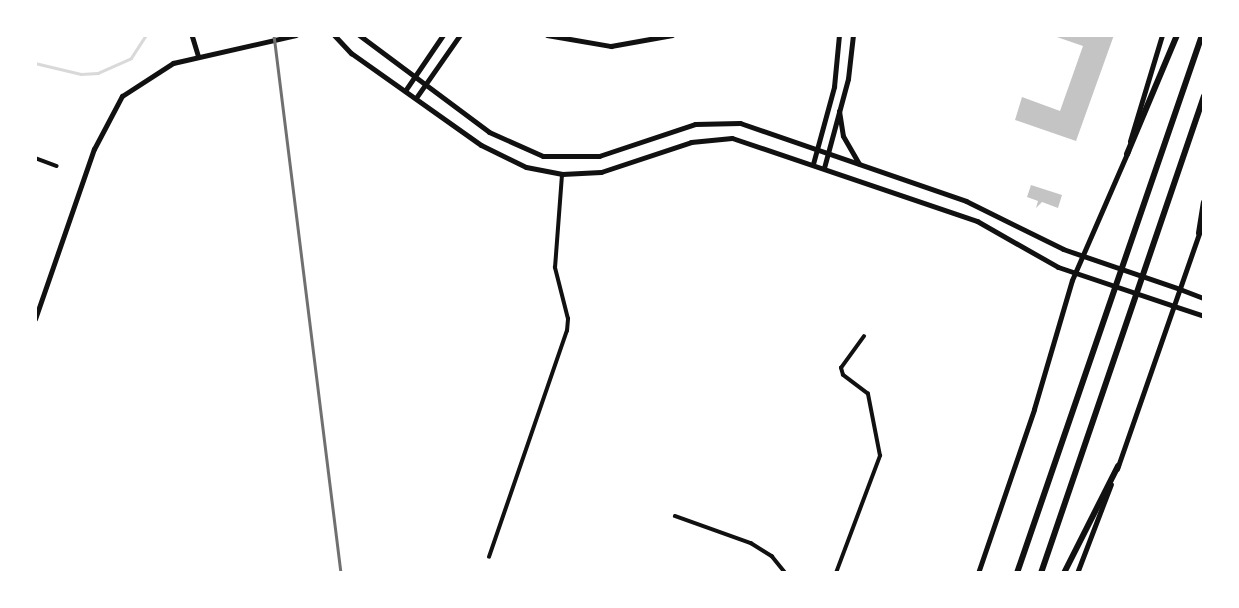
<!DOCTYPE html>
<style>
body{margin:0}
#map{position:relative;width:1239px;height:608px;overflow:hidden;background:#fff;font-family:Overpass,sans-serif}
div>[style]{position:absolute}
.stream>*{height:2.5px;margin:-1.25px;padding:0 1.25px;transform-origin:1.25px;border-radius:1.25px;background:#d9d9d9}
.building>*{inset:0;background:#c4c4c4}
.minor>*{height:3.5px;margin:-1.75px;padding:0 1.75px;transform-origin:1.75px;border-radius:1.75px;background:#111}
.tertiary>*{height:4.5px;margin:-2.25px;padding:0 2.25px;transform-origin:2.25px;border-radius:2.25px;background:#111}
.secondary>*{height:5px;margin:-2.5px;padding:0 2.5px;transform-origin:2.5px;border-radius:2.5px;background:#111}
.motorway>*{height:6px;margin:-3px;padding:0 3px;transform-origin:3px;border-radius:3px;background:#111}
.rail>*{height:2.5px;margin:-1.25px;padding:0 1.25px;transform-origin:1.25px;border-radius:1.25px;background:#707070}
span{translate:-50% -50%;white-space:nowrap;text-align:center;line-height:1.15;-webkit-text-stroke:7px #fff;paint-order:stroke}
.frame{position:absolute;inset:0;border:37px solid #fff;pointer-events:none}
</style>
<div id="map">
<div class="stream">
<div style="left:35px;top:63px;width:47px;rotate:13.4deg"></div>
<div style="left:81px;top:74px;width:17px;rotate:-3deg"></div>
<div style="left:98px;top:73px;width:36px;rotate:-24deg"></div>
<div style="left:131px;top:58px;width:27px;rotate:-57deg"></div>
</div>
<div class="building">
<div style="clip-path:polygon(1051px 35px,1114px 35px,1076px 141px,1015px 120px,1022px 97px,1060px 111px,1083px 46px)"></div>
<div style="clip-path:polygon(1031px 185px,1062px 195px,1058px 208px,1042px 202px,1036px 208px,1038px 201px,1027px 197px)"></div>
</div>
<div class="minor">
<div style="left:35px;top:158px;width:23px;rotate:20deg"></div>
<div style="left:675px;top:516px;width:81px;rotate:19.6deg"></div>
<div style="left:751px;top:543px;width:25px;rotate:32deg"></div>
<div style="left:772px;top:556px;width:22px;rotate:51deg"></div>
<div style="left:489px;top:557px;width:239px;rotate:-71deg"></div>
<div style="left:567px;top:331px;width:12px;rotate:-85deg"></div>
<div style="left:568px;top:319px;width:53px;rotate:-104.3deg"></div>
<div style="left:555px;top:268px;width:93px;rotate:-85.7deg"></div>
<div style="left:836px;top:573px;width:125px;rotate:-69.4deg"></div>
<div style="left:880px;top:456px;width:63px;rotate:-101deg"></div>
<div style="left:868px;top:394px;width:31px;rotate:-143deg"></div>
<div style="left:843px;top:375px;width:7px;rotate:-106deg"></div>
<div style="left:841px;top:368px;width:39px;rotate:-54deg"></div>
</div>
<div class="tertiary">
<div style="left:192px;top:35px;width:21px;rotate:73deg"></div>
<div style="left:547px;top:35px;width:65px;rotate:9.8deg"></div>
<div style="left:611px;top:46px;width:62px;rotate:-10.2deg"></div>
<div style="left:405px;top:91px;width:68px;rotate:-55.8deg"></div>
<div style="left:416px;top:98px;width:77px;rotate:-55.1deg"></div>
<div style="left:813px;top:164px;width:80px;rotate:-74.7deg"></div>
<div style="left:834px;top:87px;width:52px;rotate:-84.5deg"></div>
<div style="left:824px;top:168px;width:92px;rotate:-74.9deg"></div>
<div style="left:848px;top:79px;width:44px;rotate:-83.5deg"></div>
<div style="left:1180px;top:289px;width:26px;rotate:21deg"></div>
<div style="left:1174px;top:306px;width:32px;rotate:18deg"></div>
</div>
<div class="secondary">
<div style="left:334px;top:35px;width:25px;rotate:47deg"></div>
<div style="left:351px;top:53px;width:159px;rotate:35.3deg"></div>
<div style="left:481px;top:145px;width:50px;rotate:26.1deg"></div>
<div style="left:526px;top:167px;width:37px;rotate:11deg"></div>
<div style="left:562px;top:174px;width:39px;rotate:-3deg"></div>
<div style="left:601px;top:172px;width:95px;rotate:-18.4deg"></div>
<div style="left:691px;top:142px;width:41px;rotate:-5.6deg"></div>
<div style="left:732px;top:138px;width:259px;rotate:18.7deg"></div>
<div style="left:977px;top:221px;width:93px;rotate:29.6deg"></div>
<div style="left:1058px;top:267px;width:122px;rotate:18.6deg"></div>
<div style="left:359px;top:35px;width:162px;rotate:36.7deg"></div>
<div style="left:489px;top:132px;width:59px;rotate:24deg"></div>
<div style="left:543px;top:156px;width:56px"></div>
<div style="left:599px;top:156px;width:101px;rotate:-18.4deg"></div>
<div style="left:695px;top:124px;width:45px;rotate:-1.3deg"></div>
<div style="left:740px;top:123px;width:239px;rotate:19deg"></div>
<div style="left:966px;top:201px;width:108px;rotate:26.3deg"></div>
<div style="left:1063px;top:249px;width:124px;rotate:18.9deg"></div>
<div style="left:839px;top:111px;width:25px;rotate:81deg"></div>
<div style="left:843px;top:136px;width:32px;rotate:60deg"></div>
<div style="left:1130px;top:141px;width:111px;rotate:-73.2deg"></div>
<div style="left:35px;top:319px;width:180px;rotate:-70.9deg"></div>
<div style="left:94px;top:149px;width:60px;rotate:-62.2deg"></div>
<div style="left:122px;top:96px;width:61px;rotate:-32.9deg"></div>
<div style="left:173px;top:63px;width:126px;rotate:-12.8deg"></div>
<div style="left:1117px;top:469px;width:250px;rotate:-70.8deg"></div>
<div style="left:978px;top:573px;width:173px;rotate:-71.1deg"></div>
<div style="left:1034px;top:409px;width:134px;rotate:-73.6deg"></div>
<div style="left:1072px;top:280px;width:141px;rotate:-66.5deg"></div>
<div style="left:1077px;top:573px;width:95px;rotate:-69.1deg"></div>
</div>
<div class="motorway">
<div style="left:1127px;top:154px;width:129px;rotate:-67.2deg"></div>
<div style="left:1199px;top:233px;width:31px;rotate:-81deg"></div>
<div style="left:1017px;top:573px;width:569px;rotate:-71.02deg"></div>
<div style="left:1041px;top:573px;width:504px;rotate:-71.13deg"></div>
<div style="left:1064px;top:573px;width:120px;rotate:-63.2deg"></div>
</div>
<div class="rail">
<div style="left:274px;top:35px;width:542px;rotate:82.9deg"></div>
</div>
<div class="frame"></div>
</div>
